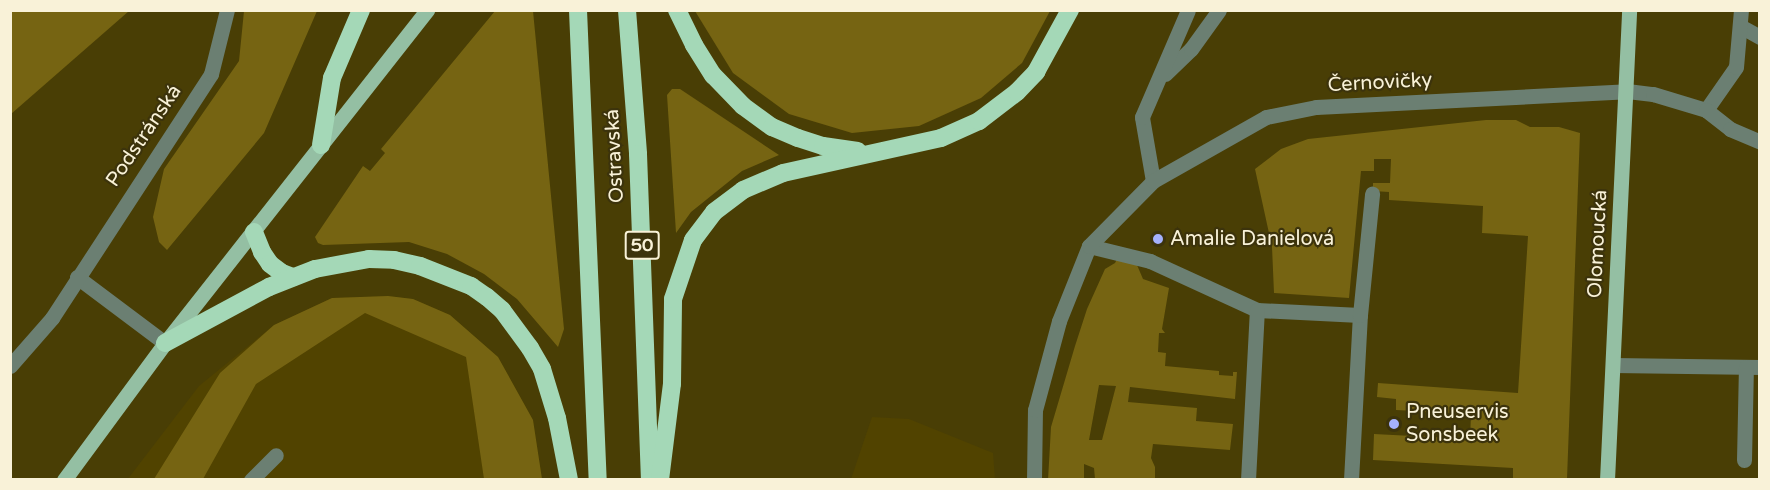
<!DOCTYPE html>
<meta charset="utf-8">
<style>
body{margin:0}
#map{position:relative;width:1770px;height:490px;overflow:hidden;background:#493e05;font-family:"Varela Round",sans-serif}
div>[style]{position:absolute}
.built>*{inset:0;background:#514300}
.green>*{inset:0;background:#766412}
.minor>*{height:15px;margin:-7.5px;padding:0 7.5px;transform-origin:7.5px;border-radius:7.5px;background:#6b7f72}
.major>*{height:15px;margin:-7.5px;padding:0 7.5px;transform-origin:7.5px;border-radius:7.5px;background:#94bfa3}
.highway>*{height:18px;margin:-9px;padding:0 9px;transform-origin:9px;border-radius:9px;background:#a4d8b7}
.dots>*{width:16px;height:16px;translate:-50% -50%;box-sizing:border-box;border:3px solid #3c330c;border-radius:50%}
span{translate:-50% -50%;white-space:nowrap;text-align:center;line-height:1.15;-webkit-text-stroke:4.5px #3c330c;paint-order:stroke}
.shield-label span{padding:2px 4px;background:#3c330c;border:2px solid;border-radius:4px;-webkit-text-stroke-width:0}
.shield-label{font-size:18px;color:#f9f2d8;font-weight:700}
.street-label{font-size:20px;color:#f9f2d8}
.poi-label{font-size:20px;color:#f9f2d8}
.left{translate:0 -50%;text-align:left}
.frame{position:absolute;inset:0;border:12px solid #f9f2d8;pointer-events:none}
</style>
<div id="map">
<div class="built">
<div style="clip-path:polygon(388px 296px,413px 299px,450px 315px,498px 357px,533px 420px,542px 479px,127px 480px,199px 386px,274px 325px,332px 298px)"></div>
<div style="clip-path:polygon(872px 417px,909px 419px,993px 453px,995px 479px,851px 479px)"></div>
</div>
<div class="green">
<div style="clip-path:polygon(11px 10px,129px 10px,129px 11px,11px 114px)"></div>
<div style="clip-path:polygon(244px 11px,317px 11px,264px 133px,167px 250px,159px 242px,153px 217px,164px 169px,239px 61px)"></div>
<div style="clip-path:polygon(495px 11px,533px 11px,564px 329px,558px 347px,517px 299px,484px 274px,447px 254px,409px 242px,323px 245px,318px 243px,315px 237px,363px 166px,370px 171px,385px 153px,381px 149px)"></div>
<div style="clip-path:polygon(695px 11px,695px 10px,1050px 11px,1022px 63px,981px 98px,919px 126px,852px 133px,789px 114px,733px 73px)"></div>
<div style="clip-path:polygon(672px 89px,680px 89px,779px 155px,742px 171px,691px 212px,676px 233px,667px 95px)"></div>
<div style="clip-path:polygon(1486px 120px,1516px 120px,1530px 127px,1559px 127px,1580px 133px,1567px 479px,1513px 479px,1513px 468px,1373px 460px,1374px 434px,1470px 439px,1471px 414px,1396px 410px,1396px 399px,1377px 397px,1378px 383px,1518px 393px,1528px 236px,1482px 233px,1483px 206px,1389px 200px,1389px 192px,1373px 191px,1373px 183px,1390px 183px,1391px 159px,1374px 159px,1374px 171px,1361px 171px,1349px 298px,1274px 293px,1272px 247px,1255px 169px,1281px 149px,1308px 139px)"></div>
<div style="clip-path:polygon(evenodd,1118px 257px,1137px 265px,1143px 279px,1169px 288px,1162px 329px,1165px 333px,1159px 333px,1158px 352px,1166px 353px,1165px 366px,1219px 371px,1219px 375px,1233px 376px,1233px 372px,1237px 372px,1235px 399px,1130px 387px,1128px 402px,1197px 408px,1196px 421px,1233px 424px,1230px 450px,1153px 444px,1151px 458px,1155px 467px,1155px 479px,1095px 479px,1094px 468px,1084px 464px,1084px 479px,1048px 480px,1051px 427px,1075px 346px,1087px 309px,1105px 269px,1115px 263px,1118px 257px,1099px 385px,1116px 386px,1102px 440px,1089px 440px,1099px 385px)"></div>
<div style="clip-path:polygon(388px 296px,413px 299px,450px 315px,498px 357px,533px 420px,542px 479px,484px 479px,466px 357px,365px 313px,256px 384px,203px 479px,154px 479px,220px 373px,274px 325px,332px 298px)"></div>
</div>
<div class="minor">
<div style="left:1740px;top:26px;width:23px;rotate:29deg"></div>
<div style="left:1165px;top:74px;width:36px;rotate:-44deg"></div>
<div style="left:1191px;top:49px;width:48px;rotate:-54.3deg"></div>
<div style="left:1706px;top:110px;width:52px;rotate:-55.1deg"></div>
<div style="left:1736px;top:67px;width:57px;rotate:-85deg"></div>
<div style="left:1153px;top:181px;width:65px;rotate:-99.8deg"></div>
<div style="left:1142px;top:117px;width:116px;rotate:-66.7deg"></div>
<div style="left:1089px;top:246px;width:63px;rotate:13.8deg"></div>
<div style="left:1150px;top:261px;width:118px;rotate:24.6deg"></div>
<div style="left:1257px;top:310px;width:103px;rotate:2.8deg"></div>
<div style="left:77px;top:277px;width:110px;rotate:36.9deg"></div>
<div style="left:1613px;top:365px;width:147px;rotate:0.8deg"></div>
<div style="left:10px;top:366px;width:64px;rotate:-48.8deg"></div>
<div style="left:52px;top:318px;width:291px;rotate:-56.9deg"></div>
<div style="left:211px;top:74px;width:66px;rotate:-76deg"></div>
<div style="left:1744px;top:460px;width:93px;rotate:-88.8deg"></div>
<div style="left:251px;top:480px;width:35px;rotate:-45deg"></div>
<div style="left:1034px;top:480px;width:70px;rotate:-89.2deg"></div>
<div style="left:1035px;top:410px;width:92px;rotate:-74.9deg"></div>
<div style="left:1059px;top:321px;width:81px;rotate:-68.2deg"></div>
<div style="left:1089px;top:246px;width:91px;rotate:-45.4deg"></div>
<div style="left:1153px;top:181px;width:130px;rotate:-29.5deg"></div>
<div style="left:1266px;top:117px;width:51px;rotate:-11.3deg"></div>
<div style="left:1316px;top:107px;width:311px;rotate:-2.9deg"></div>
<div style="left:1627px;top:91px;width:26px;rotate:7deg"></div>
<div style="left:1653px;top:94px;width:55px;rotate:16.8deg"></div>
<div style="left:1706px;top:110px;width:31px;rotate:38deg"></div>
<div style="left:1730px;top:129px;width:33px;rotate:23deg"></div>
<div style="left:1248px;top:480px;width:170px;rotate:-87deg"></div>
<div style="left:1351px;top:480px;width:165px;rotate:-86.9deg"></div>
<div style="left:1360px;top:315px;width:122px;rotate:-84.3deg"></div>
</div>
<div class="major">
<div style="left:64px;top:480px;width:170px;rotate:-53.6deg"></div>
<div style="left:165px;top:343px;width:424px;rotate:-51.8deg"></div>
<div style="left:1607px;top:480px;width:471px;rotate:-87.3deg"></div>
</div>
<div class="highway">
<div style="left:578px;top:10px;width:470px;rotate:87.6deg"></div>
<div style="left:627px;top:10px;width:144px;rotate:85.6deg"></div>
<div style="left:638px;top:154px;width:326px;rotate:87.9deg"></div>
<div style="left:677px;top:10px;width:39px;rotate:64deg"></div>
<div style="left:694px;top:45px;width:36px;rotate:58deg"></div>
<div style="left:713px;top:75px;width:43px;rotate:45.9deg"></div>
<div style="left:743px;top:106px;width:36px;rotate:36deg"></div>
<div style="left:772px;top:127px;width:28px;rotate:23deg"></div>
<div style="left:798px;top:138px;width:26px;rotate:18deg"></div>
<div style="left:823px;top:146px;width:35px;rotate:8deg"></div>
<div style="left:321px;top:145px;width:68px;rotate:-80.7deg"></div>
<div style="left:332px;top:78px;width:74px;rotate:-66.9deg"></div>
<div style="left:254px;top:232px;width:22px;rotate:68deg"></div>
<div style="left:262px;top:252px;width:14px;rotate:56deg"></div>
<div style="left:270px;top:264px;width:15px;rotate:37deg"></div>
<div style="left:282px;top:273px;width:12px;rotate:20deg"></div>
<div style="left:165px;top:343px;width:118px;rotate:-28.3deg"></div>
<div style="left:269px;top:287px;width:49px;rotate:-21.4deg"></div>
<div style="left:315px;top:269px;width:55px;rotate:-10.5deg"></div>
<div style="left:369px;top:259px;width:25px;rotate:2deg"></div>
<div style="left:394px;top:260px;width:27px;rotate:13deg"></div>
<div style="left:420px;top:266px;width:55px;rotate:21.4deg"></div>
<div style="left:471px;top:286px;width:19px;rotate:35deg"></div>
<div style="left:487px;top:297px;width:20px;rotate:41deg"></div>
<div style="left:502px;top:310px;width:47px;rotate:53.6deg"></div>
<div style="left:530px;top:348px;width:24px;rotate:60deg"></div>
<div style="left:542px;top:369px;width:51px;rotate:73deg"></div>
<div style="left:557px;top:418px;width:63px;rotate:79deg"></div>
<div style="left:660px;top:480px;width:97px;rotate:-82.9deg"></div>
<div style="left:672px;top:384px;width:85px;rotate:-89.3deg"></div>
<div style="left:673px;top:299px;width:62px;rotate:-71.3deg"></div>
<div style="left:693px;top:240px;width:35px;rotate:-53deg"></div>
<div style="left:714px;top:212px;width:36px;rotate:-37deg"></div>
<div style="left:743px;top:190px;width:43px;rotate:-23deg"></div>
<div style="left:783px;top:173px;width:162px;rotate:-12.5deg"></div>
<div style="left:941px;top:138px;width:42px;rotate:-24.1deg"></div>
<div style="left:979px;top:121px;width:48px;rotate:-37.3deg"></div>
<div style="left:1017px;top:92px;width:28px;rotate:-46deg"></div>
<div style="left:1036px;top:72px;width:71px;rotate:-61.3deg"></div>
</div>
<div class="dots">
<div style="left:1158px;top:239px;background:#a5b1fc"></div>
<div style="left:1394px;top:424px;background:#a5b1fc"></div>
</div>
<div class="shield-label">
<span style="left:642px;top:245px">50</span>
</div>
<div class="street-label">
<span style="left:1380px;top:83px;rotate:-3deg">Černovičky</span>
<span style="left:144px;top:136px;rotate:-56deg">Podstránská</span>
<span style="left:615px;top:156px;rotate:-93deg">Ostravská</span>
<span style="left:1598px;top:244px;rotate:-87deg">Olomoucká</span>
</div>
<div class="poi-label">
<span class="left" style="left:1170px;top:239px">Amalie Danielová</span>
<span class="left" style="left:1406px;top:424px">Pneuservis<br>Sonsbeek</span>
</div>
<div class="frame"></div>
</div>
